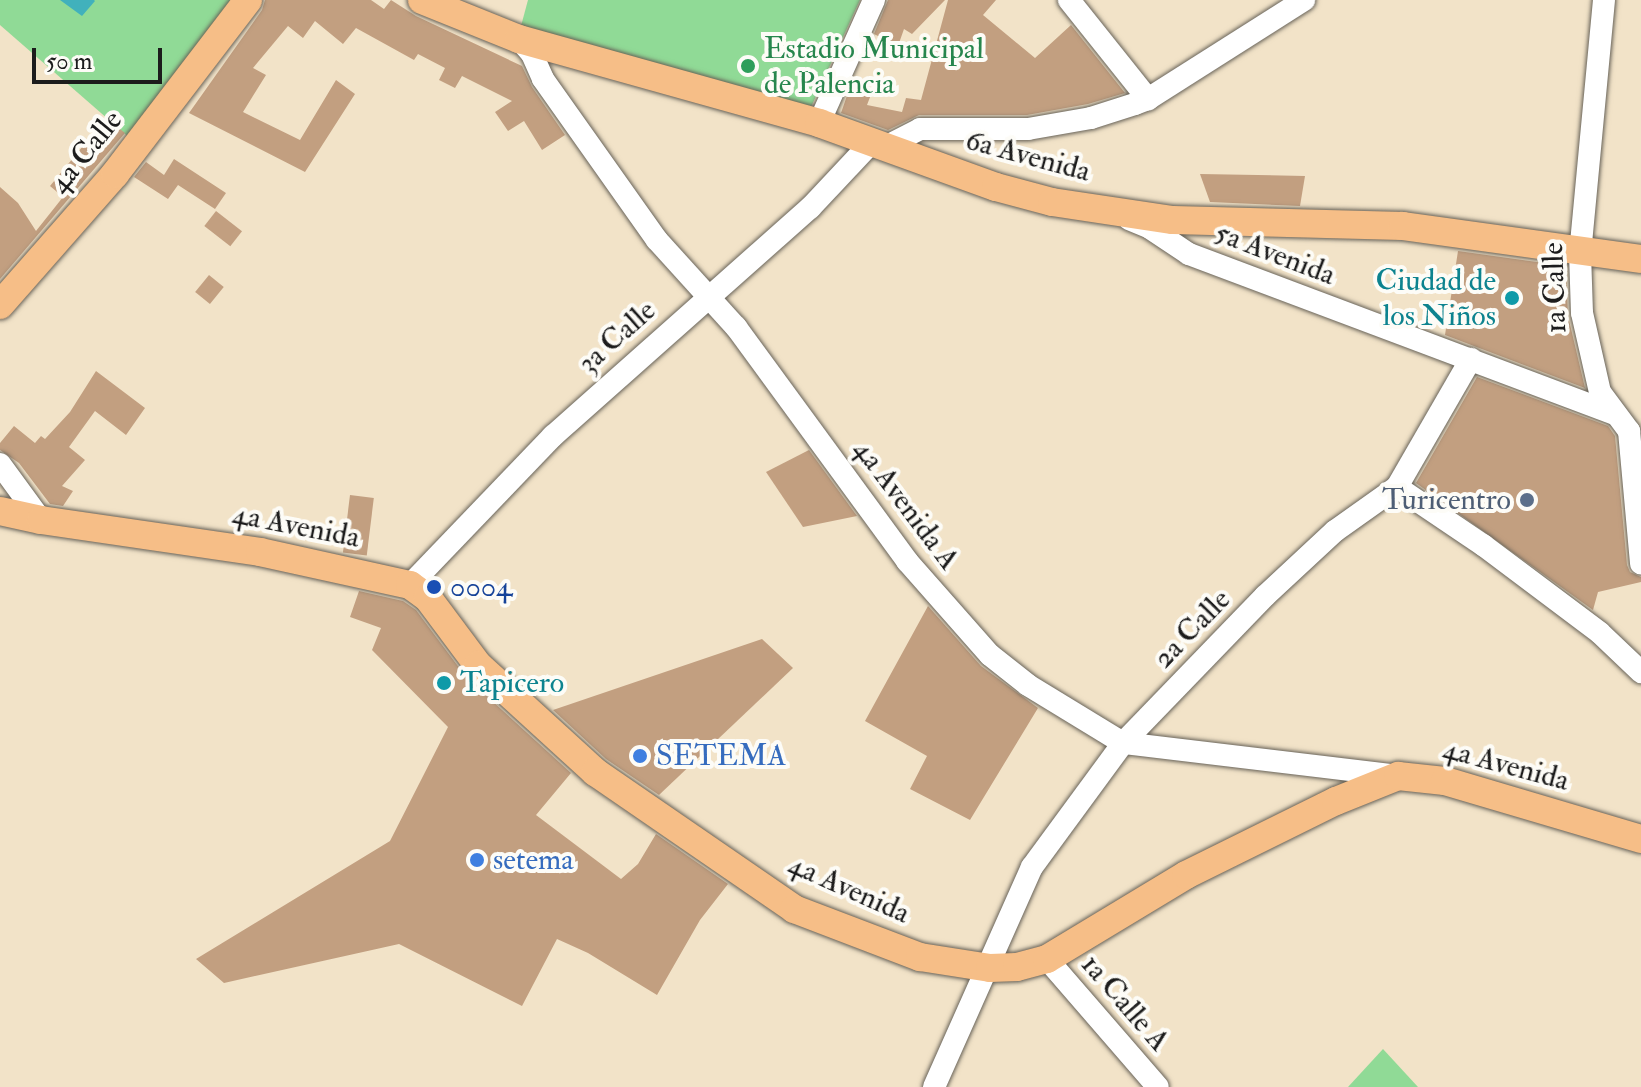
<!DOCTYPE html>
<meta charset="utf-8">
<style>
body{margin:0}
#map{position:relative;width:1641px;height:1087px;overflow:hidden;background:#f2e3c8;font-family:"IM FELL Double Pica",serif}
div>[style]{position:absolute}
.green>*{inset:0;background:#90da96}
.water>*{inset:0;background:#41b1bc}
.building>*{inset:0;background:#c29f80;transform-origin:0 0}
.roads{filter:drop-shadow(0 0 2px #676258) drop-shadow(0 0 2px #676258)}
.minor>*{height:22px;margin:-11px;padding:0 11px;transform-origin:11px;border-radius:11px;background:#fff}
.major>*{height:28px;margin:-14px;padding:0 14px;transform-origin:14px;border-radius:14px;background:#f6be87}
.dots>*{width:22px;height:22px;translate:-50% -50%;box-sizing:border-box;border:4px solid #fdfcf7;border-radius:50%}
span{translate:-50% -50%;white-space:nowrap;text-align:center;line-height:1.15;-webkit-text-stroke:8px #fdfcf7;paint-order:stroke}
.leisure-label{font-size:30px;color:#27864d}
.left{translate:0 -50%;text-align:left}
.street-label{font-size:30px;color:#1c1c1c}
.culture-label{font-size:30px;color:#0d838f}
.right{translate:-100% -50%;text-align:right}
.service-label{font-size:30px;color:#4e5e75}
.transit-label{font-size:30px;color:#164399}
.shop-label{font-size:30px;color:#366cbe}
.scale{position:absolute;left:32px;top:48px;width:130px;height:36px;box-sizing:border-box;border:4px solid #1c1c1c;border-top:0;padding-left:10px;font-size:24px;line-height:28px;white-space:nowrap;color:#1c1c1c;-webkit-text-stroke:6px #fdfcf7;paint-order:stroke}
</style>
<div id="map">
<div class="green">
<div style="clip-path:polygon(0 0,239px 0,132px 140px,0 25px)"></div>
<div style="clip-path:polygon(528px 0,860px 0,811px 107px,521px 26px)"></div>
<div style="clip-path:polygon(1383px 1049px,1418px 1087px,1348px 1087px)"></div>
</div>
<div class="water">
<div style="clip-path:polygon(60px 0,94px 0,95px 1px,82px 16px)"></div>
</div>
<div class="building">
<div style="clip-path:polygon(265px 0,371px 0,384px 9px,391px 0,416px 16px,522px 66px,532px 87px,565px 135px,542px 150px,524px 121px,508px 131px,495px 112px,512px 101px,462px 76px,455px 88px,439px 80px,445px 68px,418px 54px,414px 60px,356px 28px,343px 44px,315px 21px,303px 38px,288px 26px,253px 68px,266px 75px,243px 112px,300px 140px,336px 80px,355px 94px,305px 172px,189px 113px,262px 10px)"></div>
<div style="clip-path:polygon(888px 0,945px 0,912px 34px,904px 29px,898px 46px,874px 34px)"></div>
<div style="clip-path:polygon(948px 0,996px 0,983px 15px,1035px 58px,1071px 25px,1125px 93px,1088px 104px,1027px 115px,919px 115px,888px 130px,841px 113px,850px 87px,872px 92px,867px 105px,902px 112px,906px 98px,921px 100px)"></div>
<div style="clip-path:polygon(106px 118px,125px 133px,0 279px,0 187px,18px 203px,36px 231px,63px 197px,50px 186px)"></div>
<div style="clip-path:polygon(174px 159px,226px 193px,215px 209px,178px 185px,168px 199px,134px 177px,146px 162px,164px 175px)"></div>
<div style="clip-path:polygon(1200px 174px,1305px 176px,1300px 206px,1210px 202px)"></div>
<div style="left:216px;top:211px;width:33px;height:19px;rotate:38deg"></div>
<div style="clip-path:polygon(1458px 251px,1566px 266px,1568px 316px,1585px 388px,1445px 335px)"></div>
<div style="left:209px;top:275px;width:19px;height:22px;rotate:39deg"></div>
<div style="clip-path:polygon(96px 371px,145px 408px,126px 435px,95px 411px,69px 447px,85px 460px,62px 486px,73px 491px,63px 506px,50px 504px,19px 463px,0 450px,0 443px,14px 426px,35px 443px,41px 436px,45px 439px,70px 412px)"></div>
<div style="clip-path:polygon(1477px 377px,1608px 426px,1615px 436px,1627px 565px,1630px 572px,1641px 577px,1641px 582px,1598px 592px,1593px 610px,1416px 483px)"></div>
<div style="clip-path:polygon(809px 450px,857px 516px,803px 527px,766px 472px)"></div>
<div style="left:350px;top:495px;width:24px;height:58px;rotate:7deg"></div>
<div style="clip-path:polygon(359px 591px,403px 601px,416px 610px,466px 677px,571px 773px,536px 815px,621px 879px,638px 864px,656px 834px,728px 884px,700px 920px,657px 995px,588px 953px,557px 939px,522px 1006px,399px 944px,224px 983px,196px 959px,390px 841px,448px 727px,372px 650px,381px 628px,350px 617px)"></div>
<div style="clip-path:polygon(928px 606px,981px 666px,1038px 708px,970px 820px,910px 789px,927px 756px,865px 721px)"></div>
<div style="clip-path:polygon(762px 639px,793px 668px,659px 795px,606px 759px,553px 710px)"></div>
</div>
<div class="roads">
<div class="minor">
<div style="left:1069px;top:0;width:127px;rotate:51.4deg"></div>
<div style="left:1604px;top:0;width:254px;rotate:95.4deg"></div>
<div style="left:1580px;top:253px;width:60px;rotate:88.1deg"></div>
<div style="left:1582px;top:313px;width:81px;rotate:77.2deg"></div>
<div style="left:1600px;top:392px;width:49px;rotate:53.4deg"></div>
<div style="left:1629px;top:431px;width:133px;rotate:84.8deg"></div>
<div style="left:519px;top:39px;width:20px;rotate:49deg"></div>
<div style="left:532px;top:54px;width:27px;rotate:66deg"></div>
<div style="left:543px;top:79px;width:197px;rotate:54.7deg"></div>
<div style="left:657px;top:240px;width:118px;rotate:47.8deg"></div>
<div style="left:736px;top:327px;width:290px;rotate:53.8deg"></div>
<div style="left:907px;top:561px;width:125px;rotate:48.6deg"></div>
<div style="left:990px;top:655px;width:48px;rotate:38.3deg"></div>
<div style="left:1028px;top:685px;width:111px;rotate:31.4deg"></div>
<div style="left:1123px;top:743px;width:277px;rotate:6.8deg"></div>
<div style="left:819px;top:123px;width:135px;rotate:-65.9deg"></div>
<div style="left:885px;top:147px;width:39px;rotate:-27deg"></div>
<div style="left:920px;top:129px;width:108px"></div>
<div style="left:1028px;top:129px;width:64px;rotate:-9.9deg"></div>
<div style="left:1091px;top:118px;width:46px;rotate:-17.7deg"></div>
<div style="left:1135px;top:104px;width:14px;rotate:-21deg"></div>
<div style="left:1148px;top:99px;width:185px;rotate:-32.4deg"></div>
<div style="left:1129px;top:219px;width:23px;rotate:23deg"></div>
<div style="left:1150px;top:228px;width:47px;rotate:33.7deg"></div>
<div style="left:1189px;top:254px;width:455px;rotate:20.6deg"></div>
<div style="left:0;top:464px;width:69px;rotate:53.8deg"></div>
<div style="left:1397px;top:487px;width:104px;rotate:34deg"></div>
<div style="left:1483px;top:545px;width:146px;rotate:36.9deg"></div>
<div style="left:1600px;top:633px;width:57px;rotate:43.6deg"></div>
<div style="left:410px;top:585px;width:207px;rotate:-46.2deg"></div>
<div style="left:553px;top:436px;width:344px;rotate:-41.6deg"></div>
<div style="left:810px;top:208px;width:91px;rotate:-46.8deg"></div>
<div style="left:1047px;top:959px;width:169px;rotate:49.1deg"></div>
<div style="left:934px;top:1087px;width:241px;rotate:-66deg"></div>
<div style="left:1032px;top:867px;width:154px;rotate:-53.7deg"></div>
<div style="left:1123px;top:743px;width:204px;rotate:-46deg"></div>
<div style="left:1265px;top:596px;width:96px;rotate:-42.9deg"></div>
<div style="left:1335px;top:531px;width:76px;rotate:-35.4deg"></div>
<div style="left:1397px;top:487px;width:148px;rotate:-60deg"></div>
</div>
<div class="major">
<div style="left:422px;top:0;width:105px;rotate:21.9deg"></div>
<div style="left:519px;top:39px;width:312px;rotate:15.6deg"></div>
<div style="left:819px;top:123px;width:188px;rotate:19.9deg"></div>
<div style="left:996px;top:187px;width:58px;rotate:15deg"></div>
<div style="left:1052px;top:202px;width:122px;rotate:8.5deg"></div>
<div style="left:1173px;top:220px;width:230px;rotate:1.5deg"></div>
<div style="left:1403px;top:226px;width:240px;rotate:7.9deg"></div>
<div style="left:0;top:305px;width:174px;rotate:-48.7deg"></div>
<div style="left:115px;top:174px;width:219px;rotate:-52.6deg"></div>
<div style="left:0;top:511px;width:42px;rotate:12.4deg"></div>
<div style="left:41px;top:520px;width:221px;rotate:8.3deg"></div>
<div style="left:260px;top:552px;width:154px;rotate:12.4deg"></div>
<div style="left:410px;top:585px;width:22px;rotate:36deg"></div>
<div style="left:428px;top:598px;width:84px;rotate:53.3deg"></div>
<div style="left:478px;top:665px;width:159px;rotate:42.4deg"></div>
<div style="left:595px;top:772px;width:242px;rotate:34.5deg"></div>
<div style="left:794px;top:909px;width:135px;rotate:20.9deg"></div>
<div style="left:920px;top:957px;width:71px;rotate:8.9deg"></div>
<div style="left:990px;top:968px;width:27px;rotate:-2deg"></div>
<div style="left:1017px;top:967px;width:31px;rotate:-15deg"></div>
<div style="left:1047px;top:959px;width:162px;rotate:-31.1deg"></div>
<div style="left:1186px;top:875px;width:167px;rotate:-26.3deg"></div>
<div style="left:1336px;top:801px;width:67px;rotate:-22deg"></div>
<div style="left:1398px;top:776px;width:47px;rotate:6.1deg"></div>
<div style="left:1445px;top:781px;width:204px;rotate:16.5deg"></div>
</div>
</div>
<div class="dots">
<div style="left:748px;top:66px;background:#2e9e5b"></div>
<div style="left:1512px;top:298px;background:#0f9aa8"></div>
<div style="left:1527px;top:500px;background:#5c6f8a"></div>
<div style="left:434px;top:587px;background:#1a4fb4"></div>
<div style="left:444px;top:683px;background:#0f9aa8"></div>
<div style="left:640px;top:756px;background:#3f7fe0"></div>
<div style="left:477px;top:860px;background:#3f7fe0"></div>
</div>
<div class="leisure-label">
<span class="left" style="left:764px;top:66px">Estadio Municipal<br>de Palencia</span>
</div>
<div class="street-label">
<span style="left:86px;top:152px;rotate:-51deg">4a Calle</span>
<span style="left:1028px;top:156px;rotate:15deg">6a Avenida</span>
<span style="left:1275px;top:254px;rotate:21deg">5a Avenida</span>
<span style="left:1555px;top:288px;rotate:-92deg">1a Calle</span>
<span style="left:617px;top:337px;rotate:-42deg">3a Calle</span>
<span style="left:906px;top:505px;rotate:53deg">4a Avenida A</span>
<span style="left:296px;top:526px;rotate:11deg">4a Avenida</span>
<span style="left:1192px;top:629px;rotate:-46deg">2a Calle</span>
<span style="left:1506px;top:765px;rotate:15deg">4a Avenida</span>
<span style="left:849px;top:889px;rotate:24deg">4a Avenida</span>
<span style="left:1125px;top:1003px;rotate:49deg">1a Calle A</span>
</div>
<div class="culture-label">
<span class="right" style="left:1496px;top:298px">Ciudad de<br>los Niños</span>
<span class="left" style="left:460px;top:683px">Tapicero</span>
</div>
<div class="service-label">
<span class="right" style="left:1511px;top:500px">Turicentro</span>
</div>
<div class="transit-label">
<span class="left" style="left:450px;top:587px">0004</span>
</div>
<div class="shop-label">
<span class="left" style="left:656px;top:756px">SETEMA</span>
<span class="left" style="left:493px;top:860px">setema</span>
</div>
<div class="scale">50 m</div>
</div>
